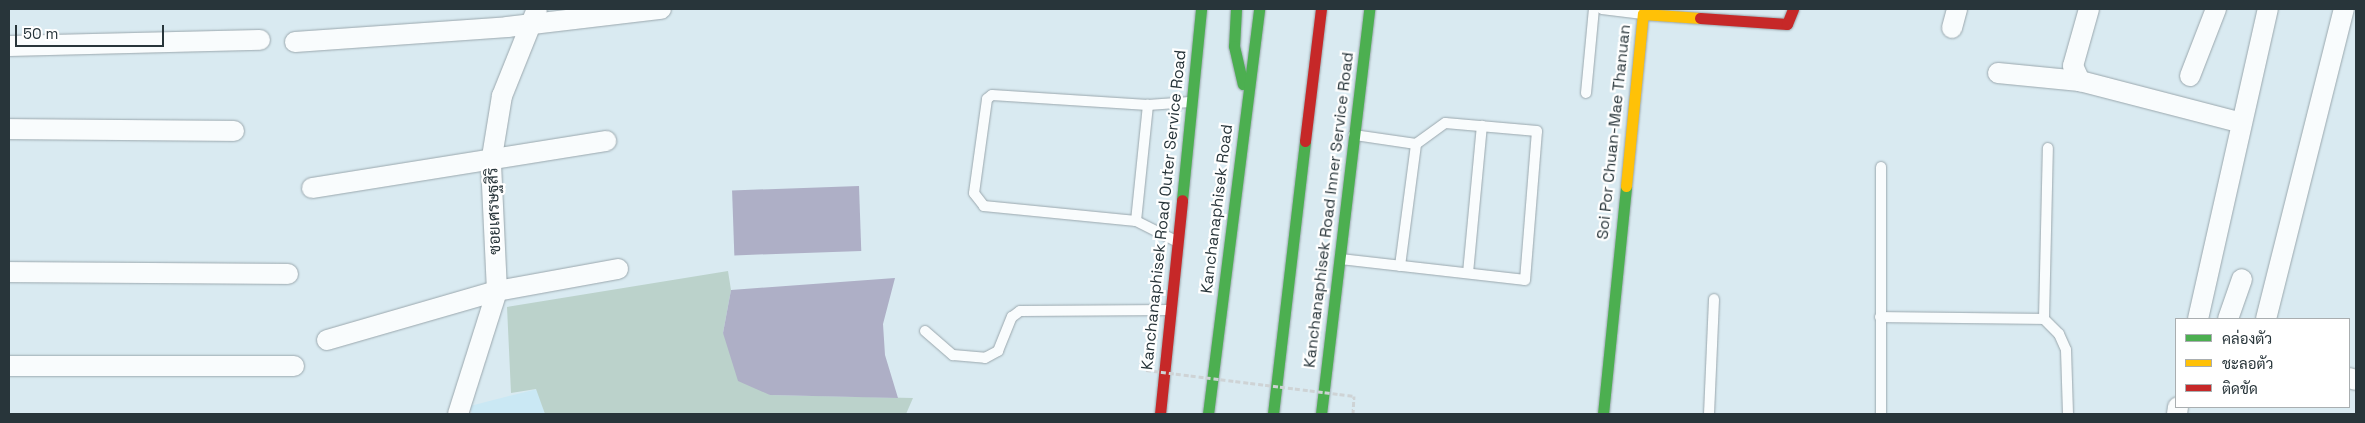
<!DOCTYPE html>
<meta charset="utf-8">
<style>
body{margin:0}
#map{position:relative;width:2365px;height:423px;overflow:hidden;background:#d9eaf1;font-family:"Space Grotesk",Sarabun,sans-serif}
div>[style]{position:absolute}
.built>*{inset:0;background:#cae8f4}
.green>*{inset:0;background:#bbd2cb}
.water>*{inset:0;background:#aeafc6;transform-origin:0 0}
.path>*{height:3px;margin-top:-1.5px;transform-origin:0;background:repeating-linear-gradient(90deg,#ced3d5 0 5px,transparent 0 7.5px)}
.roads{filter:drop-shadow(0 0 1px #9aa7ad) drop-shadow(0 0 1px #9aa7ad)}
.lane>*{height:10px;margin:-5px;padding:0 5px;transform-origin:5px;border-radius:5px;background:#f9fcfd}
.street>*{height:20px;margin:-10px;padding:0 10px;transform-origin:10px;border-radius:10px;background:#f9fcfd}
.fast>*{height:11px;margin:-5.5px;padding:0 5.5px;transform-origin:5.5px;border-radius:5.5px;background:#4caf50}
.slow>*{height:11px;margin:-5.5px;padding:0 5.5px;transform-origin:5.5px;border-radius:5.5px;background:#ffc107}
.jam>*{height:11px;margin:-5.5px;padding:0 5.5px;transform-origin:5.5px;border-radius:5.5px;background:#c62828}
.path-bridge>*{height:3px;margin-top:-1.5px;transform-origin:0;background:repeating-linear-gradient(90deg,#ced3d5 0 5px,transparent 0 7.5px)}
span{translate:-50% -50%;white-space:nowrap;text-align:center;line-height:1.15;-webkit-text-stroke:4.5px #fff;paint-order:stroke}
.street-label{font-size:16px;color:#28353a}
.frame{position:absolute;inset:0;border:10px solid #28353a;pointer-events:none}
.legend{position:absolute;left:2175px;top:318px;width:175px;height:90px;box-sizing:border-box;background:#fff;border:1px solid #a9aeb0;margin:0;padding:6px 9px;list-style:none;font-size:15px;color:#28353a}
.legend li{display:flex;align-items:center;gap:10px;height:25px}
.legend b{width:25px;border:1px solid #a9aeb0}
.scale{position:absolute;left:15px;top:25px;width:149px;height:22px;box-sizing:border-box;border:2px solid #28353a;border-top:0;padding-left:6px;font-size:15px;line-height:18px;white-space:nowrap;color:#28353a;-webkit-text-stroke:4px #fff;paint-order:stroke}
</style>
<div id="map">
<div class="built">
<div style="clip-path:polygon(537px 389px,545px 414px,472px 414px,470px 406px)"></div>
</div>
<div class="green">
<div style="clip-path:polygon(728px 271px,731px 290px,723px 333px,770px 395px,913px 398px,906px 414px,545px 414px,536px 389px,511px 393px,507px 307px)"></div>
</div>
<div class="water">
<div style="left:859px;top:186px;width:65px;height:127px;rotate:88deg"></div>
<div style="clip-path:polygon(895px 278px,883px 324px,885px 355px,898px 398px,770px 395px,738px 381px,723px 333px,731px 290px)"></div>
</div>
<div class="path">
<div style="left:1353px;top:414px;width:18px;rotate:-87deg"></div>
</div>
<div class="roads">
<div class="lane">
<div style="left:1602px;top:9px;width:39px;rotate:7deg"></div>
<div style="left:1586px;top:93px;width:84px;rotate:-84.6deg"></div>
<div style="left:1881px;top:167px;width:247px;rotate:90deg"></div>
<div style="left:1136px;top:221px;width:117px;rotate:-84.1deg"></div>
<div style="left:1176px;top:241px;width:45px;rotate:-153.4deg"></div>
<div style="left:1136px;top:221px;width:153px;rotate:-174.4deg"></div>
<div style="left:984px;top:206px;width:16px;rotate:-128deg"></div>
<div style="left:974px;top:193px;width:95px;rotate:-82.1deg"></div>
<div style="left:987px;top:99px;width:6px;rotate:-39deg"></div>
<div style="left:992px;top:95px;width:156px;rotate:3.7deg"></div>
<div style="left:1148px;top:105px;width:42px;rotate:-4.1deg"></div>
<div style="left:1341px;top:259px;width:185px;rotate:6.5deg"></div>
<div style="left:1525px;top:280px;width:149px;rotate:-85.4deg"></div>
<div style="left:1537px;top:131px;width:92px;rotate:-175deg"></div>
<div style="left:1445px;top:123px;width:36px;rotate:144deg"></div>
<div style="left:1416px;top:144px;width:63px;rotate:-171.7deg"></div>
<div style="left:1400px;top:266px;width:123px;rotate:-82.5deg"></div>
<div style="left:1468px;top:273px;width:148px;rotate:-84.6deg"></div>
<div style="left:1880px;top:317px;width:164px;rotate:0.7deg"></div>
<div style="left:2044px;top:319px;width:171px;rotate:-88.7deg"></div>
<div style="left:2044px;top:319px;width:21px;rotate:45deg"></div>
<div style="left:2059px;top:334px;width:17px;rotate:66deg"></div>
<div style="left:2066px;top:350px;width:64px;rotate:88.2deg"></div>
<div style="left:925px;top:331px;width:37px;rotate:41deg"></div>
<div style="left:953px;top:355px;width:32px;rotate:5deg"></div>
<div style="left:985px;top:358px;width:15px;rotate:-28deg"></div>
<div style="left:998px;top:351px;width:37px;rotate:-68deg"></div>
<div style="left:1012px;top:317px;width:10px;rotate:-37deg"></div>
<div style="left:1020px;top:311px;width:150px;rotate:-0.4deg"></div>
<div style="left:1709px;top:414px;width:115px;rotate:-87.5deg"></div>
</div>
<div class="street">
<div style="left:2089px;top:9px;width:59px;rotate:105.7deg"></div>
<div style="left:2073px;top:66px;width:17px;rotate:65deg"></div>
<div style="left:2080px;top:81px;width:167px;rotate:14.5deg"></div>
<div style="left:1952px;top:28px;width:20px;rotate:-75deg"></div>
<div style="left:295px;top:42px;width:213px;rotate:-4deg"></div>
<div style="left:507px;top:27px;width:155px;rotate:-6.7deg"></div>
<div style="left:9px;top:46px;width:251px;rotate:-1.4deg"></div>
<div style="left:1998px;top:73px;width:82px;rotate:5.6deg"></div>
<div style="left:2190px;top:76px;width:72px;rotate:-68.8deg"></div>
<div style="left:9px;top:129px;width:225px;rotate:0.5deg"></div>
<div style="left:312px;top:188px;width:298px;rotate:-9.1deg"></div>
<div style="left:9px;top:272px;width:279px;rotate:0.4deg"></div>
<div style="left:2198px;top:319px;width:318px;rotate:-77.3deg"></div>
<div style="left:2228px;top:319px;width:42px;rotate:-70.7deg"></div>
<div style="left:2266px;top:319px;width:320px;rotate:-75.9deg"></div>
<div style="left:327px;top:340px;width:177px;rotate:-16.1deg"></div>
<div style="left:497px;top:291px;width:123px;rotate:-10.3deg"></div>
<div style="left:9px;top:366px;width:285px"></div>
<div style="left:2349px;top:378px;width:7px;rotate:16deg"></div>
<div style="left:458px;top:414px;width:129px;rotate:-72.4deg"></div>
<div style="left:497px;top:291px;width:128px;rotate:-92.7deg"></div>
<div style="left:491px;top:163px;width:68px;rotate:-80.7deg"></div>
<div style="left:502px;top:96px;width:94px;rotate:-68.1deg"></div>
<div style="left:2177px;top:414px;width:7px;rotate:-82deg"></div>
</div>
<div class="fast">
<div style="left:1236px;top:9px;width:37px;rotate:93deg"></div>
<div style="left:1234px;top:46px;width:39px;rotate:77deg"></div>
<div style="left:1182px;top:200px;width:192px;rotate:-84.3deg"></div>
<div style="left:1208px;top:414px;width:408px;rotate:-82.8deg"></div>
<div style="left:1273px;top:414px;width:275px;rotate:-83.3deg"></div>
<div style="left:1321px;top:414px;width:408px;rotate:-83.2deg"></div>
<div style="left:1603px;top:414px;width:229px;rotate:-84.2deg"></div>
</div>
<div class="slow">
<div style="left:1626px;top:186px;width:173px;rotate:-84.4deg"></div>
<div style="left:1643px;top:14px;width:57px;rotate:4deg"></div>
</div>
<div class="jam">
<div style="left:1700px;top:18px;width:87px;rotate:3.9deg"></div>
<div style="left:1787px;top:24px;width:16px;rotate:-68deg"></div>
<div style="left:1305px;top:141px;width:133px;rotate:-83.1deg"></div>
<div style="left:1160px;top:414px;width:215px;rotate:-84.1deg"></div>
</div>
</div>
<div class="path-bridge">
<div style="left:1146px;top:370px;width:210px;rotate:7.1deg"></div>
</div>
<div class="street-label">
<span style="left:1614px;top:132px;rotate:-84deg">Soi Por Chuan-Mae Thanuan</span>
<span style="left:1217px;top:209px;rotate:-83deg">Kanchanaphisek Road</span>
<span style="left:1164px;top:210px;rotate:-84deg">Kanchanaphisek Road Outer Service Road</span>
<span style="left:1329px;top:210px;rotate:-83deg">Kanchanaphisek Road Inner Service Road</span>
<span style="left:494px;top:211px;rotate:-92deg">ซอยเศรษฐสิริ</span>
</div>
<div class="frame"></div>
<ul class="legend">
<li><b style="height:6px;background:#4caf50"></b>คล่องตัว</li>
<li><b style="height:6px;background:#ffc107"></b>ชะลอตัว</li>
<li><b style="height:6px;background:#c62828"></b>ติดขัด</li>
</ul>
<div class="scale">50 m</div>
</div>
